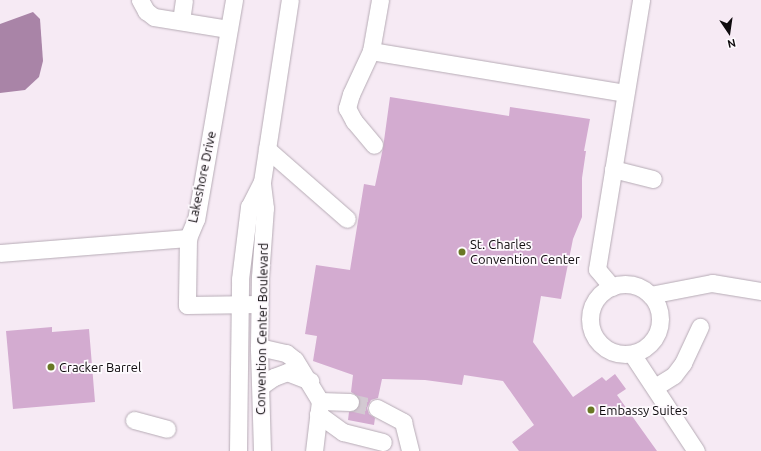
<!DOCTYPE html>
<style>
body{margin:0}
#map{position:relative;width:761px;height:451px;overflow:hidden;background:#f6eaf4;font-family:Ubuntu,sans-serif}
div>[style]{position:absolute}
.water>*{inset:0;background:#a984a7}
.building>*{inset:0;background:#d3abd0}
.minor-tunnel>*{height:17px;margin-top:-8.5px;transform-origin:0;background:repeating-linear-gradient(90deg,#d3c9d2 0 17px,transparent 0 25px)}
.roads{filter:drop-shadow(0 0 1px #b6abb5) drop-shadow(0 0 1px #b6abb5)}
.minor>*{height:17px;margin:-8.5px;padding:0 8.5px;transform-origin:8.5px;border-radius:8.5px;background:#fff}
.minor>.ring{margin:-8.5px;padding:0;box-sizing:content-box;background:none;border:17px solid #fff;border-radius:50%}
.dots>*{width:11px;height:11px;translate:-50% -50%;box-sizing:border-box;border:2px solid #fefafe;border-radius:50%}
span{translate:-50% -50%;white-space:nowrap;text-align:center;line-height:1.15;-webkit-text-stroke:3.5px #fefafe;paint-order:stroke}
.street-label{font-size:13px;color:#0f0b0e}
.poi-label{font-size:13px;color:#0f0b0e}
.left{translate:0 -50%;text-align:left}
.north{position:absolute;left:709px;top:12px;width:40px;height:40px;-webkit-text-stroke:3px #fefafe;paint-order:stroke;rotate:167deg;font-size:11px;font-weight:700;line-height:16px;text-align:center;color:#0f0b0e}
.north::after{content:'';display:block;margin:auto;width:14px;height:18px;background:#0f0b0e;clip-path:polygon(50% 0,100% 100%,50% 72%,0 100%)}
</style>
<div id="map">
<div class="water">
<div style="clip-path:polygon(33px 12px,40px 19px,43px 61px,39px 77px,25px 90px,0 93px,0 24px)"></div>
</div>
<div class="building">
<div style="clip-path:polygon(390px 97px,509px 116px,510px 107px,590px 119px,584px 151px,586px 151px,582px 178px,582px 217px,573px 239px,561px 299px,541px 296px,533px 342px,573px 397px,602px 377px,606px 381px,615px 374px,626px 389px,617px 395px,657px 451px,519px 451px,512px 442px,534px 425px,503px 381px,464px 375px,462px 385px,425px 380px,382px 379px,378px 398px,371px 400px,367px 408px,369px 414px,375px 418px,374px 425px,348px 420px,349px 412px,355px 411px,360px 403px,359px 397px,351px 392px,353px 375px,313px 361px,317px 336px,305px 334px,316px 265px,350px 270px,364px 184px,375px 186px,383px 148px)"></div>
<div style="clip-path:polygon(52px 327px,52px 332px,89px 329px,95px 402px,13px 409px,6px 331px)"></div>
</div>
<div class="minor-tunnel">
<div style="left:350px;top:402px;width:28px;rotate:13deg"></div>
</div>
<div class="roads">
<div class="minor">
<div style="left:140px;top:0;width:13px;rotate:61deg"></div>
<div style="left:146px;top:11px;width:10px;rotate:37deg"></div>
<div style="left:154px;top:17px;width:75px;rotate:9.2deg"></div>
<div style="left:234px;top:0;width:222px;rotate:99.8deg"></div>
<div style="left:196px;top:219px;width:21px;rotate:113deg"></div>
<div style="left:188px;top:238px;width:67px;rotate:90.9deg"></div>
<div style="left:187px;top:305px;width:72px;rotate:-0.8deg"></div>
<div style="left:380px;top:0;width:52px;rotate:100deg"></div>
<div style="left:371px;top:51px;width:257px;rotate:9.4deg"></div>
<div style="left:181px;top:21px;width:21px;rotate:-82deg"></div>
<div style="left:371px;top:51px;width:47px;rotate:114.9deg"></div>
<div style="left:351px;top:94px;width:15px;rotate:106deg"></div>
<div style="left:347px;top:108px;width:15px;rotate:62deg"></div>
<div style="left:354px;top:121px;width:31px;rotate:50deg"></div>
<div style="left:267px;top:149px;width:106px;rotate:41.2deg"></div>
<div style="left:613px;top:169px;width:41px;rotate:14deg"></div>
<div style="left:0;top:253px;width:189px;rotate:-4.6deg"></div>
<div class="ring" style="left:590px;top:284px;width:53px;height:53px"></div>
<div style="left:612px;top:287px;width:23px;rotate:-130deg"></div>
<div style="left:597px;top:269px;width:273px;rotate:-80.7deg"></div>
<div style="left:650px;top:295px;width:63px;rotate:-11deg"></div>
<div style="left:712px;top:283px;width:50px;rotate:9.3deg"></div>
<div style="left:259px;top:347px;width:28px;rotate:13deg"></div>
<div style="left:286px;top:353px;width:11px;rotate:38deg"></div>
<div style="left:295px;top:360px;width:48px;rotate:58.6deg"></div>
<div style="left:320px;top:401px;width:50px;rotate:96.8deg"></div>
<div style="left:632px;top:354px;width:116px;rotate:56.6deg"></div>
<div style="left:261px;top:386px;width:16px;rotate:-35deg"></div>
<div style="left:274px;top:377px;width:14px;rotate:-21deg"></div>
<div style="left:287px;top:372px;width:25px;rotate:21deg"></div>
<div style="left:655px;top:387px;width:22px;rotate:-32deg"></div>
<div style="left:674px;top:375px;width:15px;rotate:-53deg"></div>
<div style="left:683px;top:363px;width:40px;rotate:-65deg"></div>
<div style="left:320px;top:401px;width:30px;rotate:2deg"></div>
<div style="left:377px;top:408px;width:30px;rotate:28deg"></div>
<div style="left:403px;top:422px;width:30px;rotate:76deg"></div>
<div style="left:318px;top:414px;width:31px;rotate:36deg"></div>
<div style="left:343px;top:432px;width:41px;rotate:14deg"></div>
<div style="left:134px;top:420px;width:34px;rotate:15deg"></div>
<div style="left:238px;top:451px;width:172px;rotate:-89.3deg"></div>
<div style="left:240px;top:279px;width:73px;rotate:-82.9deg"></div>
<div style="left:249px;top:207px;width:28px;rotate:-63deg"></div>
<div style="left:262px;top:451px;width:104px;rotate:-91.7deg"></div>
<div style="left:259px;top:347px;width:70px;rotate:-89.2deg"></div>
<div style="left:260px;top:277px;width:69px;rotate:-85.9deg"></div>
<div style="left:265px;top:208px;width:26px;rotate:-97deg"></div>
<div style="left:262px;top:182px;width:184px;rotate:-81.3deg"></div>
</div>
</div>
<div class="dots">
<div style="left:462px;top:252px;background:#697825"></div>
<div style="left:51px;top:367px;background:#697825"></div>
<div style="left:591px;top:410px;background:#697825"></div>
</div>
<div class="street-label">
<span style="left:202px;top:177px;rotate:-78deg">Lakeshore Drive</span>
<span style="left:262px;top:329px;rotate:-89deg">Convention Center Boulevard</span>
</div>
<div class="poi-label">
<span class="left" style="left:470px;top:252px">St. Charles<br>Convention Center</span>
<span class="left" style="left:59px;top:367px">Cracker Barrel</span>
<span class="left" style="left:599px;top:410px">Embassy Suites</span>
</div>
<div class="north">N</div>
</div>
